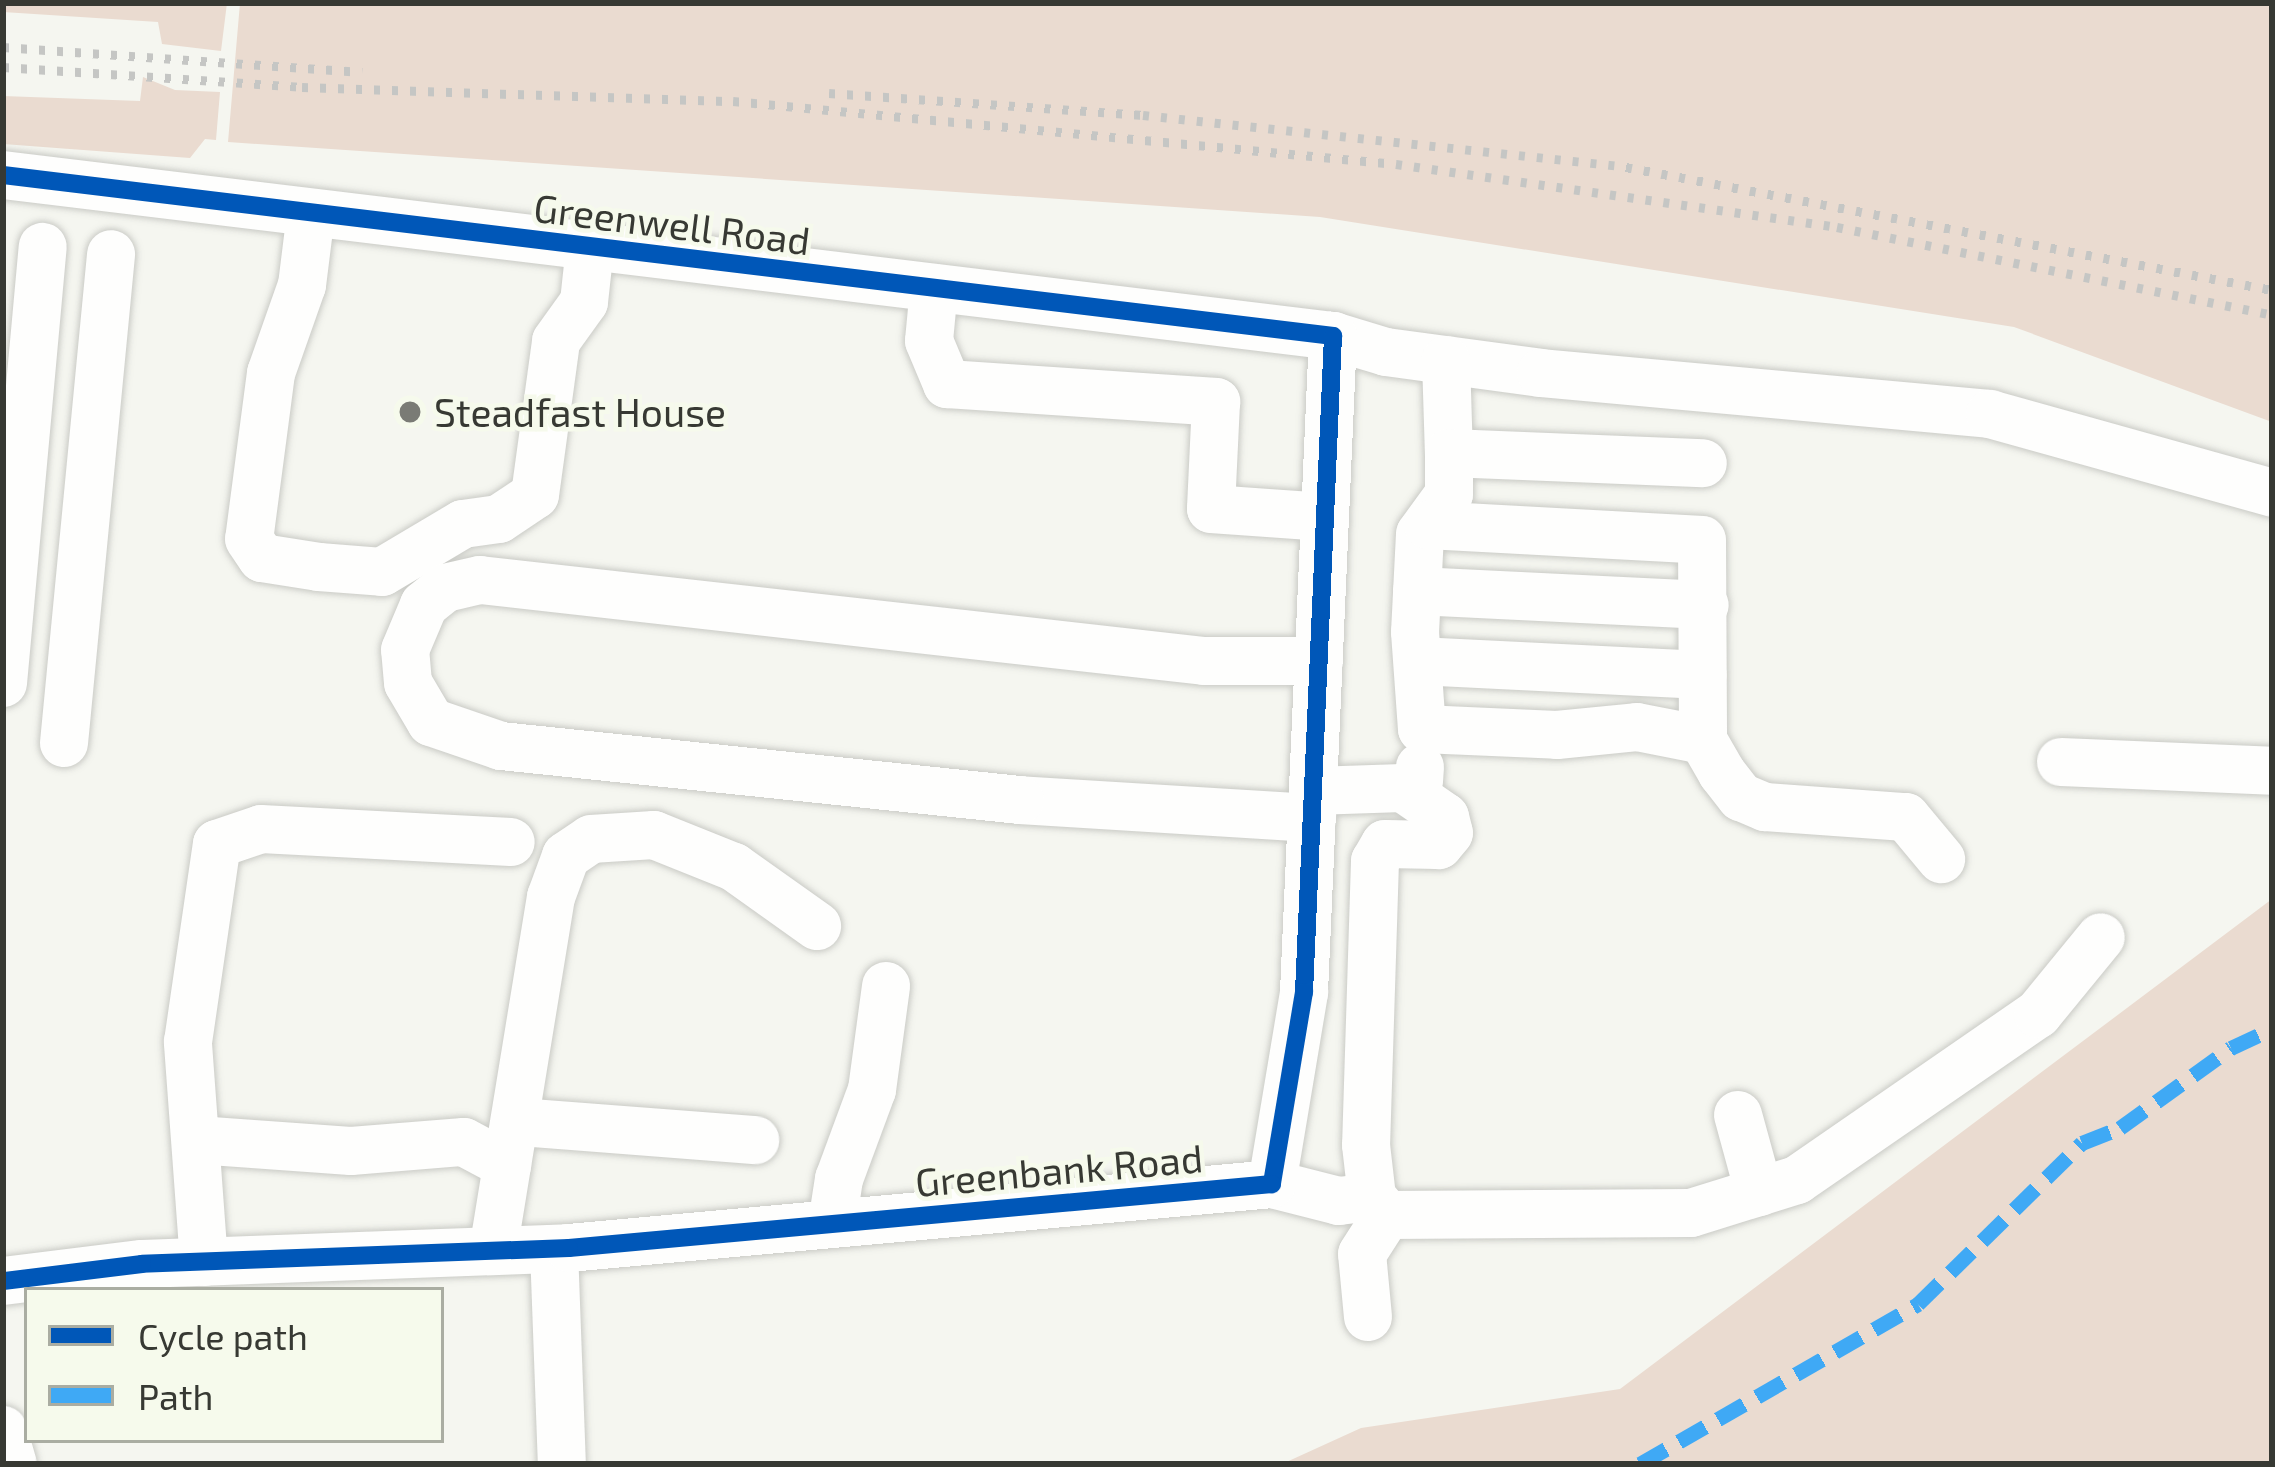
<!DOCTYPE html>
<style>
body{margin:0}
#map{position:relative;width:2275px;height:1467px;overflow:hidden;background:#f5f6f0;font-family:"Exo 2",sans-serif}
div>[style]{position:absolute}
.green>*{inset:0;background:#eadbd0}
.roads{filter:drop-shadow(0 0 3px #cacbc6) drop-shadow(0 0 3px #cacbc6)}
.minor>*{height:48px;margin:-24px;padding:0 24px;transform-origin:24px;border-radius:24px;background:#fefefd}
.rail>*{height:9px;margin-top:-4.5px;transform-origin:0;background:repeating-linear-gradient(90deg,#c5c6c4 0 6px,transparent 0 18px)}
.quiet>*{height:15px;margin-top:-7.5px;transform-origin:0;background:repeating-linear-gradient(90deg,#3fa9f5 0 30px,transparent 0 45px)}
.cycleway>*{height:18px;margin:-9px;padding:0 9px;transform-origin:9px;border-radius:9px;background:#0057b8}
.dots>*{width:33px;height:33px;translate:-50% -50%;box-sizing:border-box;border:6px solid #f6faec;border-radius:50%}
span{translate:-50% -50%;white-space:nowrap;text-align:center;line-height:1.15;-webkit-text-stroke:9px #f6faec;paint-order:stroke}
.street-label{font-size:39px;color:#373933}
.poi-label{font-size:39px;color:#373933}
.left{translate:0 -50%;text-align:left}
.frame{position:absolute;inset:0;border:6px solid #373933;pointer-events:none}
.legend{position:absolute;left:24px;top:1287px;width:420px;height:156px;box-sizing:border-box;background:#f6faec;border:3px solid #aaada2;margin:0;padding:15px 21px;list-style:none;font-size:36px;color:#373933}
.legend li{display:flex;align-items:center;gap:24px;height:60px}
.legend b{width:60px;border:3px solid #aaada2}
</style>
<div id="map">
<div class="green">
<div style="clip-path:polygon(3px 3px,227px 3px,221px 51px,162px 44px,158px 22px,3px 12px)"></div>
<div style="clip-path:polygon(240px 3px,2272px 3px,2272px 422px,2014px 327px,1320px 217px,228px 142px)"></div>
<div style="clip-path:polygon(143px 77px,175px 90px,220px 92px,216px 140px,205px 139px,190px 158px,3px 144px,3px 96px,140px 101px)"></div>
<div style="clip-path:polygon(2272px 899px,2272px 1464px,1282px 1464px,1361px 1428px,1620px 1389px)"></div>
</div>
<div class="roads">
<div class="minor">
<div style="left:3px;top:175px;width:1340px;rotate:6.9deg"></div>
<div style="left:1333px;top:336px;width:55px;rotate:16.8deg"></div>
<div style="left:1386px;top:352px;width:156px;rotate:7.7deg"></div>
<div style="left:1541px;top:373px;width:451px;rotate:5.2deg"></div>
<div style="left:1990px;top:414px;width:293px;rotate:15.6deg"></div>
<div style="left:311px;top:213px;width:73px;rotate:97.1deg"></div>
<div style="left:302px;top:285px;width:93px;rotate:109.4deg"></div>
<div style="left:271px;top:373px;width:167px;rotate:97.5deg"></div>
<div style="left:249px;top:539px;width:23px;rotate:56deg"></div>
<div style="left:262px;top:558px;width:58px;rotate:9deg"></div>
<div style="left:319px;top:567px;width:63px;rotate:4.5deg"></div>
<div style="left:382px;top:572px;width:94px;rotate:-30.7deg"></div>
<div style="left:463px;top:524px;width:36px;rotate:-8deg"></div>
<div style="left:499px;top:519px;width:43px;rotate:-33.7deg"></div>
<div style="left:535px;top:495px;width:155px;rotate:-82.2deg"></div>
<div style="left:556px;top:341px;width:48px;rotate:-54.3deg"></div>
<div style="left:584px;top:302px;width:55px;rotate:-83.8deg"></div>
<div style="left:934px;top:288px;width:53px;rotate:95.4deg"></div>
<div style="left:929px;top:341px;width:47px;rotate:67.3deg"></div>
<div style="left:947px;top:384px;width:270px;rotate:3.8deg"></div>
<div style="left:1216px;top:402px;width:107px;rotate:92.7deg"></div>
<div style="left:1211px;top:509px;width:114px;rotate:4deg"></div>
<div style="left:1446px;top:360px;width:93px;rotate:88.2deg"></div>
<div style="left:1449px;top:453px;width:254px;rotate:2.3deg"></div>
<div style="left:1449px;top:453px;width:41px;rotate:90deg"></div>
<div style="left:1449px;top:494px;width:49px;rotate:125.9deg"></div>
<div style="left:1420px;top:534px;width:98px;rotate:92.9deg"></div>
<div style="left:1415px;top:632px;width:97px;rotate:85.9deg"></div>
<div style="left:1422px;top:729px;width:135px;rotate:2.5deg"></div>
<div style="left:1557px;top:735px;width:80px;rotate:-5.7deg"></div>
<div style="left:1637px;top:727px;width:67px;rotate:11.1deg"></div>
<div style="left:1428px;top:525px;width:274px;rotate:3.1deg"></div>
<div style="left:1702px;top:540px;width:200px;rotate:89.7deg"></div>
<div style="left:1703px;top:740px;width:38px;rotate:60deg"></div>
<div style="left:1722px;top:773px;width:31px;rotate:52deg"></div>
<div style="left:1741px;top:797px;width:26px;rotate:23deg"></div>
<div style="left:1765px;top:807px;width:141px;rotate:4.1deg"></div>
<div style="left:1906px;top:817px;width:55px;rotate:50.2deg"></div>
<div style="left:1417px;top:591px;width:288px;rotate:2.8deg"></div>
<div style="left:1418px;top:661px;width:285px;rotate:2.8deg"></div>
<div style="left:3px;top:683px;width:438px;rotate:-84.8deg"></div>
<div style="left:64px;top:743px;width:491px;rotate:-84.5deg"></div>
<div style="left:2061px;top:762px;width:211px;rotate:2.4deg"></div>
<div style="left:1403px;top:788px;width:51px;rotate:34.6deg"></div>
<div style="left:1445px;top:817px;width:16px;rotate:76deg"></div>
<div style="left:1449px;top:833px;width:16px;rotate:130deg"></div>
<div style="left:1439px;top:845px;width:54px;rotate:-178.9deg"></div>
<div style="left:1385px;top:844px;width:20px;rotate:120deg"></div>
<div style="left:1375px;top:861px;width:284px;rotate:91.8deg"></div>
<div style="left:1366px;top:1145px;width:52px;rotate:83.4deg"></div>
<div style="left:1372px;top:1197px;width:23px;rotate:50deg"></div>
<div style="left:1387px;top:1215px;width:304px;rotate:-0.4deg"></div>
<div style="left:1691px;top:1213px;width:111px;rotate:-17.3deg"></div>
<div style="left:1797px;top:1180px;width:293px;rotate:-34.6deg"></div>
<div style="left:2038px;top:1014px;width:99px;rotate:-50.7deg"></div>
<div style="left:1313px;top:791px;width:90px;rotate:-1.9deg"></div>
<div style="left:1403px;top:788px;width:17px;rotate:-24deg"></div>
<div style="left:1419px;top:781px;width:14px;rotate:-86deg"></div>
<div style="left:1312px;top:818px;width:293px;rotate:-176.5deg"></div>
<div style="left:1020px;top:800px;width:522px;rotate:-174.06deg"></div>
<div style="left:501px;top:746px;width:74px;rotate:-161.1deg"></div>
<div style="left:431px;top:722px;width:45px;rotate:-120.5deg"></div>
<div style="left:408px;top:683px;width:33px;rotate:-95deg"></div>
<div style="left:405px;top:650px;width:49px;rotate:-67.1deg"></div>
<div style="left:424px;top:605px;width:27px;rotate:-39deg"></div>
<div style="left:445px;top:588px;width:36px;rotate:-13deg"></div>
<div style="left:480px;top:580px;width:729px;rotate:6.38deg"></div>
<div style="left:1204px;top:661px;width:115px"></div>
<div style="left:1738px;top:1115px;width:80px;rotate:74.7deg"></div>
<div style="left:519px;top:1122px;width:237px;rotate:4.4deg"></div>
<div style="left:197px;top:1140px;width:154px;rotate:4.1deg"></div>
<div style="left:351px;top:1151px;width:113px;rotate:-4.6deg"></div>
<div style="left:464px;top:1142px;width:49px;rotate:28.1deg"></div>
<div style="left:1272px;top:1184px;width:69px;rotate:14.2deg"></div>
<div style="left:1339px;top:1201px;width:33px;rotate:-7deg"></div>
<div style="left:832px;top:1224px;width:46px;rotate:-81.2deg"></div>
<div style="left:839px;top:1179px;width:95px;rotate:-69.7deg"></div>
<div style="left:872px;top:1090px;width:105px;rotate:-82.3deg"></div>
<div style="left:554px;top:1249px;width:215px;rotate:87.9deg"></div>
<div style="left:493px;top:1251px;width:359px;rotate:-80.7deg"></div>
<div style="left:551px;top:897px;width:44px;rotate:-69.9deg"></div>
<div style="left:566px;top:856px;width:30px;rotate:-34deg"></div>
<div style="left:591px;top:839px;width:63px;rotate:-3.6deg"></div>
<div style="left:654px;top:835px;width:86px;rotate:21.8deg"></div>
<div style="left:734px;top:867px;width:102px;rotate:35.4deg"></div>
<div style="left:204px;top:1262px;width:221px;rotate:-94.2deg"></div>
<div style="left:188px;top:1042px;width:200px;rotate:-81.7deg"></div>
<div style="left:217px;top:844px;width:46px;rotate:-18.8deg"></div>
<div style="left:261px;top:829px;width:250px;rotate:3deg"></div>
<div style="left:3px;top:1281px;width:140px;rotate:-7deg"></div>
<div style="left:142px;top:1264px;width:427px;rotate:-2.1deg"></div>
<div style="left:569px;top:1248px;width:706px;rotate:-5.2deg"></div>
<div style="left:1272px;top:1184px;width:195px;rotate:-80.5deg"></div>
<div style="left:1304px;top:992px;width:657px;rotate:-87.47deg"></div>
<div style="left:1368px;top:1317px;width:63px;rotate:-95.4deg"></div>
<div style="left:1362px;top:1254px;width:46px;rotate:-57.3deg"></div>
<div style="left:3px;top:1430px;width:35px;rotate:74deg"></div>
</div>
</div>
<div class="rail">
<div style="left:3px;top:47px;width:360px;rotate:4deg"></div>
<div style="left:3px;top:67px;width:300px;rotate:3.8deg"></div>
<div style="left:302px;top:87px;width:431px;rotate:1.9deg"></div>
<div style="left:733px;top:101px;width:666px;rotate:5.43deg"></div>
<div style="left:1396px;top:164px;width:445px;rotate:8.1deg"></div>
<div style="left:1837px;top:227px;width:444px;rotate:11.4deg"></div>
<div style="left:829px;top:93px;width:315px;rotate:4deg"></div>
<div style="left:1143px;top:115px;width:486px;rotate:6.1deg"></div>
<div style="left:1626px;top:167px;width:658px;rotate:10.78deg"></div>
</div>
<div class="quiet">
<div style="left:1640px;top:1464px;width:321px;rotate:-29.9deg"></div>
<div style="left:1918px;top:1304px;width:230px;rotate:-44.5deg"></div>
<div style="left:2082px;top:1143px;width:41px;rotate:-21.5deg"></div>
<div style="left:2120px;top:1128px;width:137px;rotate:-35.8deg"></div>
<div style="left:2231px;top:1048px;width:45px;rotate:-24.9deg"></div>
</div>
<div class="cycleway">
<div style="left:3px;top:175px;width:1340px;rotate:6.9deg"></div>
<div style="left:1333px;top:336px;width:657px;rotate:92.53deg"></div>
<div style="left:1304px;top:992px;width:195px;rotate:99.5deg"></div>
<div style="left:1272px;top:1184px;width:706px;rotate:174.8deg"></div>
<div style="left:569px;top:1248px;width:427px;rotate:177.9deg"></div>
<div style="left:142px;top:1264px;width:140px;rotate:173deg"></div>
</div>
<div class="dots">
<div style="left:410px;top:412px;background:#7a7b75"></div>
</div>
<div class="street-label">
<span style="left:672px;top:224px;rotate:7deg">Greenwell Road</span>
<span style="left:1059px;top:1170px;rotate:-5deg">Greenbank Road</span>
</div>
<div class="poi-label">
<span class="left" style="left:434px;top:412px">Steadfast House</span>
</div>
<div class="frame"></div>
<ul class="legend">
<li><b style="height:15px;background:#0057b8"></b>Cycle path</li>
<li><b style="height:15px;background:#3fa9f5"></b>Path</li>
</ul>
</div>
